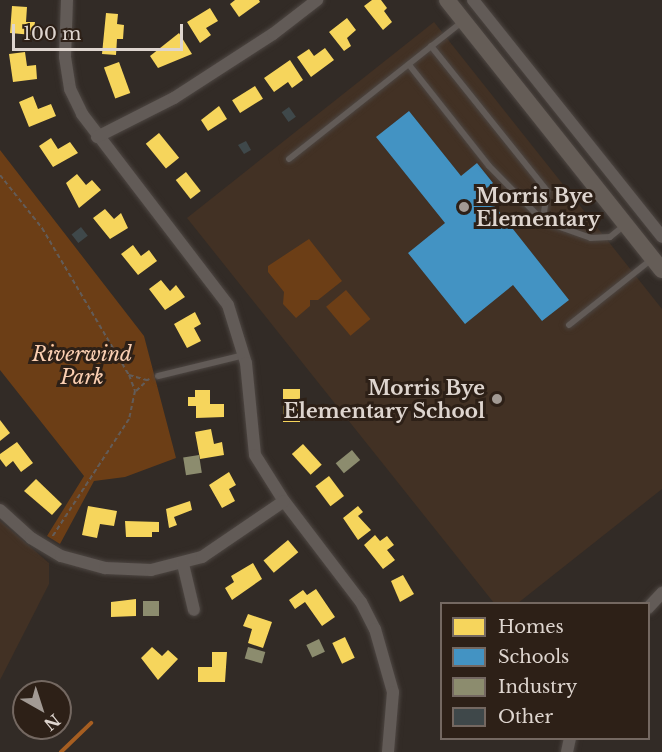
<!DOCTYPE html>
<style>
body{margin:0}
#map{position:relative;width:662px;height:752px;overflow:hidden;background:#322b26;font-family:"Libre Baskerville",serif}
div>[style]{position:absolute}
.built>*{inset:0;background:#423124}
.green>*{inset:0;background:#6c3e16;transform-origin:0 0}
.homes>*{inset:0;background:#f6d55c;transform-origin:0 0}
.schools>*{inset:0;background:#4393c3}
.industry>*{inset:0;background:#8c8c6e;transform-origin:0 0}
.stream>*{height:4px;margin:-2px;padding:0 2px;transform-origin:2px;border-radius:2px;background:#a65e21}
.building>*{inset:0;background:#3f484a;transform-origin:0 0}
.path>*{height:2px;margin-top:-1px;transform-origin:0;background:repeating-linear-gradient(90deg,#625c59 0 4.5px,transparent 0 7.5px)}
.roads{filter:drop-shadow(0 0 2px #4d4642) drop-shadow(0 0 2px #4d4642)}
.lane>*{height:6px;margin:-3px;padding:0 3px;transform-origin:3px;border-radius:3px;background:#625b57}
.street>*{height:12px;margin:-6px;padding:0 6px;transform-origin:6px;border-radius:6px;background:#625b57}
.secondary>*{height:16px;margin:-8px;padding:0 8px;transform-origin:8px;border-radius:8px;background:#655d57}
.dots>*{width:16px;height:16px;translate:-50% -50%;box-sizing:border-box;border:3px solid #2d2017;border-radius:50%}
span{translate:-50% -50%;white-space:nowrap;text-align:center;line-height:1.15;-webkit-text-stroke:6px #2d2017;paint-order:stroke}
.poi-label{font-size:20px;color:#ded5cf;font-weight:700}
.left{translate:0 -50%;text-align:left}
.right{translate:-100% -50%;text-align:right}
.park-label{font-size:20px;color:#fbcfb2;font-style:italic}
.legend{position:absolute;left:440px;top:602px;width:210px;height:138px;box-sizing:border-box;background:#2d2017;border:2px solid #746861;margin:0;padding:8px 10px;list-style:none;font-size:18px;color:#ded5cf}
.legend li{display:flex;align-items:center;gap:12px;height:30px}
.legend b{width:30px;border:2px solid #746861}
.north{position:absolute;left:12px;top:680px;width:60px;height:60px;box-sizing:border-box;background:#2d2017;border:2px solid #746861;border-radius:50%;rotate:141deg;font-size:16px;font-weight:700;line-height:24px;text-align:center;color:#ded5cf}
.north::after{content:'';display:block;margin:auto;width:21px;height:27px;background:#a29a94;clip-path:polygon(50% 0,100% 100%,50% 72%,0 100%)}
.scale{position:absolute;left:12px;top:24px;width:171px;height:27px;box-sizing:border-box;border:3px solid #ded5cf;border-top:0;padding-left:8px;font-size:18px;line-height:21px;white-space:nowrap;color:#ded5cf;-webkit-text-stroke:4px #2d2017;paint-order:stroke}
</style>
<div id="map">
<div class="built">
<div style="clip-path:polygon(434px 22px,662px 309px,662px 489px,518px 603px,494px 603px,187px 218px)"></div>
<div style="clip-path:polygon(0 521px,49px 563px,49px 584px,0 680px)"></div>
</div>
<div class="green">
<div style="clip-path:polygon(0 150px,144px 336px,176px 458px,125px 477px,94px 481px,60px 544px,47px 536px,84px 476px,0 370px)"></div>
<div style="clip-path:polygon(309px 239px,342px 281px,318px 300px,310px 300px,310px 306px,296px 318px,283px 304px,284px 292px,268px 272px,268px 266px)"></div>
<div style="left:346px;top:290px;width:38px;height:26px;rotate:50deg"></div>
</div>
<div class="homes">
<div style="clip-path:polygon(235px 0,259px 0,260px 2px,239px 17px,230px 4px)"></div>
<div style="clip-path:polygon(372px 0,381px 0,387px 8px,384px 11px,392px 22px,383px 30px,364px 6px)"></div>
<div style="clip-path:polygon(12px 6px,27px 7px,26px 22px,35px 22px,33px 35px,10px 33px)"></div>
<div style="clip-path:polygon(210px 8px,218px 21px,206px 28px,211px 35px,200px 43px,187px 22px)"></div>
<div style="clip-path:polygon(106px 13px,118px 14px,117px 24px,124px 25px,123px 39px,117px 39px,116px 55px,102px 54px)"></div>
<div style="clip-path:polygon(347px 18px,356px 30px,347px 38px,351px 46px,344px 51px,329px 32px)"></div>
<div style="clip-path:polygon(179px 33px,192px 54px,158px 68px,150px 56px)"></div>
<div style="clip-path:polygon(325px 48px,334px 60px,311px 77px,297px 57px,309px 49px,314px 56px)"></div>
<div style="clip-path:polygon(25px 52px,27px 66px,36px 65px,37px 79px,13px 82px,9px 54px)"></div>
<div style="clip-path:polygon(290px 60px,303px 80px,292px 88px,288px 82px,274px 92px,264px 78px)"></div>
<div style="left:119px;top:62px;width:33px;height:16px;rotate:70deg"></div>
<div style="left:255px;top:86px;width:15px;height:27px;rotate:58deg"></div>
<div style="clip-path:polygon(33px 96px,38px 109px,51px 104px,56px 116px,29px 127px,19px 102px)"></div>
<div style="clip-path:polygon(219px 106px,227px 119px,208px 131px,201px 120px)"></div>
<div style="left:159px;top:133px;width:32px;height:17px;rotate:51deg"></div>
<div style="clip-path:polygon(51px 138px,58px 149px,70px 142px,78px 153px,53px 167px,39px 146px)"></div>
<div style="left:186px;top:172px;width:24px;height:13px;rotate:52deg"></div>
<div style="clip-path:polygon(77px 174px,86px 185px,92px 180px,101px 190px,79px 208px,66px 183px)"></div>
<div style="clip-path:polygon(105px 209px,114px 219px,121px 213px,128px 228px,110px 239px,93px 218px)"></div>
<div style="clip-path:polygon(133px 245px,141px 256px,149px 250px,157px 261px,138px 275px,121px 254px)"></div>
<div style="clip-path:polygon(161px 280px,170px 291px,176px 285px,185px 297px,165px 310px,149px 289px)"></div>
<div style="clip-path:polygon(195px 312px,201px 324px,194px 328px,201px 341px,187px 348px,174px 324px)"></div>
<div style="left:283px;top:389px;width:17px;height:33px"></div>
<div style="clip-path:polygon(195px 390px,210px 390px,210px 404px,224px 404px,224px 417px,196px 418px,196px 406px,188px 406px,188px 397px,195px 397px)"></div>
<div style="clip-path:polygon(0 420px,10px 433px,0 441px)"></div>
<div style="clip-path:polygon(211px 429px,214px 444px,222px 442px,224px 455px,200px 459px,195px 432px)"></div>
<div style="clip-path:polygon(17px 442px,33px 463px,21px 472px,13px 461px,6px 467px,0 459px,0 454px)"></div>
<div style="left:303px;top:444px;width:28px;height:15px;rotate:48deg"></div>
<div style="clip-path:polygon(229px 472px,236px 485px,229px 489px,235px 501px,222px 508px,209px 485px)"></div>
<div style="left:329px;top:476px;width:25px;height:17px;rotate:53deg"></div>
<div style="clip-path:polygon(36px 479px,62px 504px,52px 515px,24px 491px)"></div>
<div style="clip-path:polygon(190px 501px,192px 510px,174px 517px,177px 525px,169px 528px,166px 509px)"></div>
<div style="clip-path:polygon(88px 506px,117px 511px,114px 526px,100px 524px,97px 538px,82px 535px)"></div>
<div style="clip-path:polygon(358px 506px,363px 512px,358px 516px,371px 530px,358px 540px,343px 518px)"></div>
<div style="clip-path:polygon(125px 521px,159px 522px,159px 532px,152px 532px,152px 537px,126px 537px)"></div>
<div style="clip-path:polygon(375px 535px,380px 541px,387px 536px,394px 545px,387px 550px,395px 560px,383px 569px,364px 545px)"></div>
<div style="left:288px;top:540px;width:16px;height:32px;rotate:50deg"></div>
<div style="clip-path:polygon(253px 563px,262px 579px,232px 600px,225px 588px,234px 582px,231px 576px)"></div>
<div style="clip-path:polygon(403px 575px,414px 594px,400px 602px,391px 581px)"></div>
<div style="clip-path:polygon(316px 589px,335px 617px,322px 626px,305px 602px,295px 609px,289px 600px,303px 590px,307px 595px)"></div>
<div style="clip-path:polygon(136px 599px,136px 616px,111px 617px,111px 602px)"></div>
<div style="clip-path:polygon(248px 614px,272px 622px,263px 648px,248px 643px,252px 629px,243px 626px)"></div>
<div style="left:345px;top:637px;width:23px;height:14px;rotate:65deg"></div>
<div style="clip-path:polygon(152px 647px,162px 656px,168px 650px,178px 659px,158px 680px,141px 658px)"></div>
<div style="clip-path:polygon(212px 652px,227px 652px,225px 682px,198px 682px,198px 667px,212px 667px)"></div>
</div>
<div class="schools">
<div style="clip-path:polygon(409px 111px,461px 176px,477px 163px,493px 183px,483px 191px,569px 300px,542px 321px,513px 285px,465px 324px,408px 253px,445px 223px,376px 137px)"></div>
</div>
<div class="industry">
<div style="left:352px;top:450px;width:13px;height:21px;rotate:51deg"></div>
<div style="left:199px;top:455px;width:18px;height:16px;rotate:81deg"></div>
<div style="left:143px;top:601px;width:16px;height:15px"></div>
<div style="left:319px;top:639px;width:14px;height:14px;rotate:65deg"></div>
<div style="left:248px;top:647px;width:18px;height:12px;rotate:16deg"></div>
</div>
<div class="stream">
<div style="left:61px;top:752px;width:42px;rotate:-44deg"></div>
</div>
<div class="building">
<div style="left:289px;top:107px;width:12px;height:9px;rotate:55deg"></div>
<div style="clip-path:polygon(246px 141px,251px 150px,244px 154px,238px 145px)"></div>
<div style="left:81px;top:227px;width:11px;height:12px;rotate:52deg"></div>
</div>
<div class="path">
<div style="left:0;top:175px;width:68px;rotate:51.6deg"></div>
<div style="left:42px;top:228px;width:171px;rotate:59.4deg"></div>
<div style="left:129px;top:375px;width:17px;rotate:69deg"></div>
<div style="left:135px;top:391px;width:29px;rotate:102deg"></div>
<div style="left:129px;top:419px;width:141px;rotate:123.1deg"></div>
<div style="left:129px;top:375px;width:19px;rotate:16deg"></div>
<div style="left:136px;top:391px;width:18px;rotate:-43deg"></div>
</div>
<div class="roads">
<div class="lane">
<div style="left:431px;top:46px;width:186px;rotate:51.3deg"></div>
<div style="left:547px;top:191px;width:30px;rotate:98deg"></div>
<div style="left:410px;top:66px;width:127px;rotate:51.7deg"></div>
<div style="left:489px;top:166px;width:77px;rotate:45.5deg"></div>
<div style="left:543px;top:221px;width:51px;rotate:19.5deg"></div>
<div style="left:591px;top:238px;width:19px;rotate:-3deg"></div>
<div style="left:610px;top:237px;width:19px;rotate:-39deg"></div>
<div style="left:289px;top:159px;width:221px;rotate:-38.4deg"></div>
<div style="left:569px;top:325px;width:106px;rotate:-38.5deg"></div>
<div style="left:158px;top:376px;width:89px;rotate:-13.7deg"></div>
</div>
<div class="street">
<div style="left:67px;top:0;width:57px;rotate:92deg"></div>
<div style="left:65px;top:57px;width:32px;rotate:81deg"></div>
<div style="left:70px;top:89px;width:28px;rotate:64deg"></div>
<div style="left:82px;top:114px;width:240px;rotate:52.6deg"></div>
<div style="left:228px;top:305px;width:61px;rotate:72.8deg"></div>
<div style="left:246px;top:363px;width:92px;rotate:84.4deg"></div>
<div style="left:255px;top:455px;width:54px;rotate:57.8deg"></div>
<div style="left:284px;top:501px;width:127px;rotate:52.7deg"></div>
<div style="left:361px;top:602px;width:30px;rotate:63deg"></div>
<div style="left:375px;top:629px;width:66px;rotate:74.1deg"></div>
<div style="left:393px;top:692px;width:60px;rotate:94.8deg"></div>
<div style="left:473px;top:0;width:303px;rotate:51.4deg"></div>
<div style="left:97px;top:137px;width:86px;rotate:-26.9deg"></div>
<div style="left:174px;top:98px;width:118px;rotate:-32.9deg"></div>
<div style="left:273px;top:34px;width:56px;rotate:-37.7deg"></div>
<div style="left:0;top:510px;width:42px;rotate:42.1deg"></div>
<div style="left:31px;top:538px;width:35px;rotate:31deg"></div>
<div style="left:61px;top:556px;width:46px;rotate:15.3deg"></div>
<div style="left:105px;top:568px;width:46px;rotate:2.5deg"></div>
<div style="left:151px;top:570px;width:53px;rotate:-14.3deg"></div>
<div style="left:202px;top:557px;width:99px;rotate:-34.3deg"></div>
<div style="left:183px;top:564px;width:47px;rotate:76.6deg"></div>
<div style="left:648px;top:608px;width:21px;rotate:-47deg"></div>
<div style="left:567px;top:752px;width:14px;rotate:-78deg"></div>
</div>
<div class="secondary">
<div style="left:447px;top:0;width:345px;rotate:51.5deg"></div>
</div>
</div>
<div class="dots">
<div style="left:464px;top:207px;background:#a29a94"></div>
<div style="left:497px;top:399px;background:#a29a94"></div>
</div>
<div class="poi-label">
<span class="left" style="left:476px;top:208px">Morris Bye<br>Elementary</span>
<span class="right" style="left:485px;top:400px">Morris Bye<br>Elementary School</span>
</div>
<div class="park-label">
<span style="left:82px;top:366px">Riverwind<br>Park</span>
</div>
<ul class="legend">
<li><b style="height:16px;background:#f6d55c"></b>Homes</li>
<li><b style="height:16px;background:#4393c3"></b>Schools</li>
<li><b style="height:16px;background:#8c8c6e"></b>Industry</li>
<li><b style="height:16px;background:#3f484a"></b>Other</li>
</ul>
<div class="north">N</div>
<div class="scale">100 m</div>
</div>
